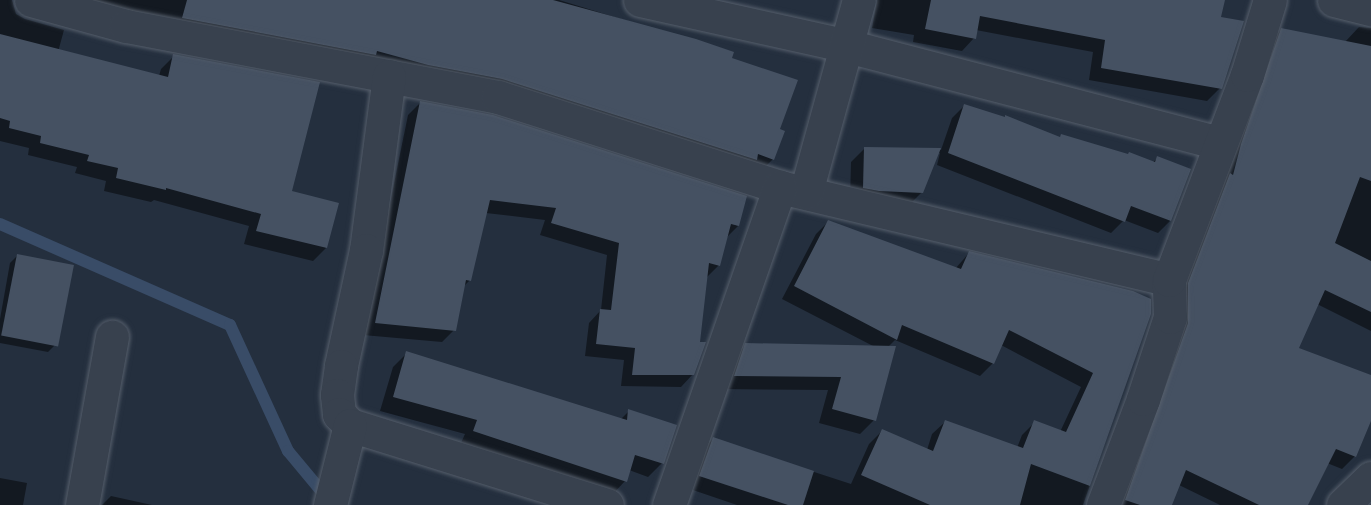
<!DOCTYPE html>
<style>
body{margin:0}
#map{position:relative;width:1371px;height:505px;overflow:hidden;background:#242f3e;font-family:"Exo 2",sans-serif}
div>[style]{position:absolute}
.shadow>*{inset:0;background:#0007}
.stream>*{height:12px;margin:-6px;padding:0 6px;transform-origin:6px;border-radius:6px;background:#394c67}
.building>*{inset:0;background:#455162;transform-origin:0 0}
.roads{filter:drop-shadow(0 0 2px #565f6c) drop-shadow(0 0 2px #565f6c)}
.minor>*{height:33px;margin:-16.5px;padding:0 16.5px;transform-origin:16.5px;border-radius:16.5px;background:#38414e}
span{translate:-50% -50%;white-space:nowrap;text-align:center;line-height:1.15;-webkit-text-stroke:5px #1d2633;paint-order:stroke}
</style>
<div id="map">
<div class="shadow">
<div style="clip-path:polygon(0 0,12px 0,16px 14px,25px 19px,64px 30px,58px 52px,159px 76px,161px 69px,174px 56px,290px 193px,326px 248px,313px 261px,244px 244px,249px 226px,154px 200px,151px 202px,104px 191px,106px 181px,75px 173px,77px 167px,28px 155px,29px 148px,0 141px)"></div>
<div style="clip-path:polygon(42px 0,559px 0,732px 53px,730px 59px,778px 130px,773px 159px,760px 172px)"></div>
<div style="clip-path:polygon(877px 0,1223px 0,1220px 18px,1220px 88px,1207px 101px,1089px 80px,1093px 52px,976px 30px,974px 38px,962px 51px,913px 42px,914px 35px,872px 28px)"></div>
<div style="clip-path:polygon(1359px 27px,1371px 28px,1371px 331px,1317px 304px,1297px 349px,1371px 376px,1371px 417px,1355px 456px,1342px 469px,1327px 463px,1307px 505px,1220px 505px,1179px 485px,1171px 505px,1116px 505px,1176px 297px,1268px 43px,1281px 30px,1345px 42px)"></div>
<div style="clip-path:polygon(420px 103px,738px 226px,726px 238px,719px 265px,706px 278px,693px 374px,681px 387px,621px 386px,624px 360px,585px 356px,589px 323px,601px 310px,607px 255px,540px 235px,545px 220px,486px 213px,470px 280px,463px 287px,454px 330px,442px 342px,363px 335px,408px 115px)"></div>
<div style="clip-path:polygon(964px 106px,1059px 138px,1061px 136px,1152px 163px,1158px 158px,1170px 221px,1158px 233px,1124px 220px,1111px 233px,937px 165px,940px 153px,938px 152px,922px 192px,908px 206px,850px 201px,851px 162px,865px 148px,941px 150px,952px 118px)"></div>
<div style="clip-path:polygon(829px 221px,955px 269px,969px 253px,1150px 314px,1083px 505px,737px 505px,687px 488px,700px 452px,713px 439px,851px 484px,869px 444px,882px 431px,927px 450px,932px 434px,945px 422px,1017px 448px,1022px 435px,1035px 422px,1060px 432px,1081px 387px,1001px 345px,993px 363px,980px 376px,895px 340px,887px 348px,874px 420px,860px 434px,819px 423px,828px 390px,721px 389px,732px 359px,746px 345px,875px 347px,782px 299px,816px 234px)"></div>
<div style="clip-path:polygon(18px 255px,56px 344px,48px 352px,0 343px,0 319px,10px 263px)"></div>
<div style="clip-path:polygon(407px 353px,620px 420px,629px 411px,662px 463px,648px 477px,629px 470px,625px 481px,612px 495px,460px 445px,465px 434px,380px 411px,393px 367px)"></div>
<div style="clip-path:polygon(0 478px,27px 483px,23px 505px,0 505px)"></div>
<div style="clip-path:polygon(111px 496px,152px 505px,102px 505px)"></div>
</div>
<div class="stream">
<div style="left:0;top:224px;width:251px;rotate:23.7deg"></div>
<div style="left:230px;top:325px;width:139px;rotate:65.3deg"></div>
<div style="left:288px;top:451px;width:62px;rotate:50.2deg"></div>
</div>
<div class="building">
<div style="clip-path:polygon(187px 0,553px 0,696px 39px,734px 52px,732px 58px,798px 80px,780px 129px,785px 131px,774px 160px,758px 154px,757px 160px,502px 79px,428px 65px,377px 51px,376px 55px,182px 18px)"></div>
<div style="clip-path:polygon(931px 0,1225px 0,1221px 17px,1244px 21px,1222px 89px,1101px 68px,1105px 40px,980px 16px,976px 39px,925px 29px)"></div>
<div style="clip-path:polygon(1281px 28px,1371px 46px,1371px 181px,1360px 177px,1335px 243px,1371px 261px,1371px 312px,1325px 290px,1299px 348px,1371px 375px,1371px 421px,1356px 457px,1336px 449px,1308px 505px,1259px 505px,1186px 470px,1172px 505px,1140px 505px,1125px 500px,1188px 323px,1188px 283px,1230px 173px,1233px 175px,1241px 144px)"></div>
<div style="clip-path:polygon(0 34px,168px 77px,173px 54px,320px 82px,292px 191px,339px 203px,327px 248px,256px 231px,261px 214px,166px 188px,166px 190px,116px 178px,118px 168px,87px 161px,89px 155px,40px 143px,41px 136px,9px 128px,10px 121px,0 118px)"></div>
<div style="clip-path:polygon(420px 101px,493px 115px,747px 196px,739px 226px,731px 224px,720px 266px,709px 263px,700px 342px,706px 342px,694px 375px,632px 375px,635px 348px,596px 344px,600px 309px,611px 310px,619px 243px,551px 223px,556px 208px,490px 200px,471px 281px,466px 280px,456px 331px,375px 323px)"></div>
<div style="clip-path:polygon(964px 104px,1005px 117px,1005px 115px,1060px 137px,1061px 134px,1128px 154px,1129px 152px,1155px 162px,1157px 156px,1191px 169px,1171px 221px,1131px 206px,1125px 222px,948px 153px)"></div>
<div style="clip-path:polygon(864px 147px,941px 148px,923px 193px,879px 191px,863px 188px)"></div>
<div style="clip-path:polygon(828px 220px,961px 269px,969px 251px,1133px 291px,1151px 299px,1151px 314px,1090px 486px,1031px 464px,1020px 505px,930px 505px,861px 475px,882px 429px,933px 451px,945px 420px,1023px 448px,1034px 420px,1066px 432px,1093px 373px,1009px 330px,994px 364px,902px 325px,897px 340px,794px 286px)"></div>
<div style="left:17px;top:254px;width:58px;height:83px;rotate:11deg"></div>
<div style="clip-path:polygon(745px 343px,896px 346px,876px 421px,832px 409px,841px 377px,734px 376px)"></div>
<div style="clip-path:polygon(406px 351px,627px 420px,628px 409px,677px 425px,664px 464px,635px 455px,627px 482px,473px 431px,477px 420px,393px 397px)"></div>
<div style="clip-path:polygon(713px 437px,814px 471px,803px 505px,788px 505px,699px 476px)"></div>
</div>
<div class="roads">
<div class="minor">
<div style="left:31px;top:0;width:98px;rotate:15.3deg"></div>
<div style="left:126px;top:26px;width:379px;rotate:10.8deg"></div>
<div style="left:498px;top:97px;width:296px;rotate:17.7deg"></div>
<div style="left:780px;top:187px;width:400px;rotate:13.4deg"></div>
<div style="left:640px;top:0;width:212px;rotate:12.5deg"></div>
<div style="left:847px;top:46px;width:385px;rotate:14.6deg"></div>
<div style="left:1334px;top:0;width:38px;rotate:14deg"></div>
<div style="left:389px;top:76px;width:176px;rotate:97.5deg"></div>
<div style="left:366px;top:250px;width:119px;rotate:102.2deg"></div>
<div style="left:341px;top:366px;width:29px;rotate:98deg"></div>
<div style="left:337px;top:395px;width:19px;rotate:84deg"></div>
<div style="left:339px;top:414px;width:16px;rotate:45deg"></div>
<div style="left:350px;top:425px;width:269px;rotate:17.3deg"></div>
<div style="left:806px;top:192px;width:199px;rotate:-74.6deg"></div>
<div style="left:82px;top:505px;width:171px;rotate:-79.9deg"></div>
<div style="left:330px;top:505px;width:82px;rotate:-76deg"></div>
<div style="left:669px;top:505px;width:337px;rotate:-70.8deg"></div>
<div style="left:1103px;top:505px;width:113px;rotate:-69.3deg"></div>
<div style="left:1143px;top:399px;width:86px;rotate:-71.8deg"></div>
<div style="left:1170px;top:317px;width:37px;rotate:-92deg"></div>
<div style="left:1169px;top:280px;width:219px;rotate:-69.2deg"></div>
<div style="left:1247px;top:75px;width:78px;rotate:-73deg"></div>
<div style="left:1343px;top:505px;width:39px;rotate:-44deg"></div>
</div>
</div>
</div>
